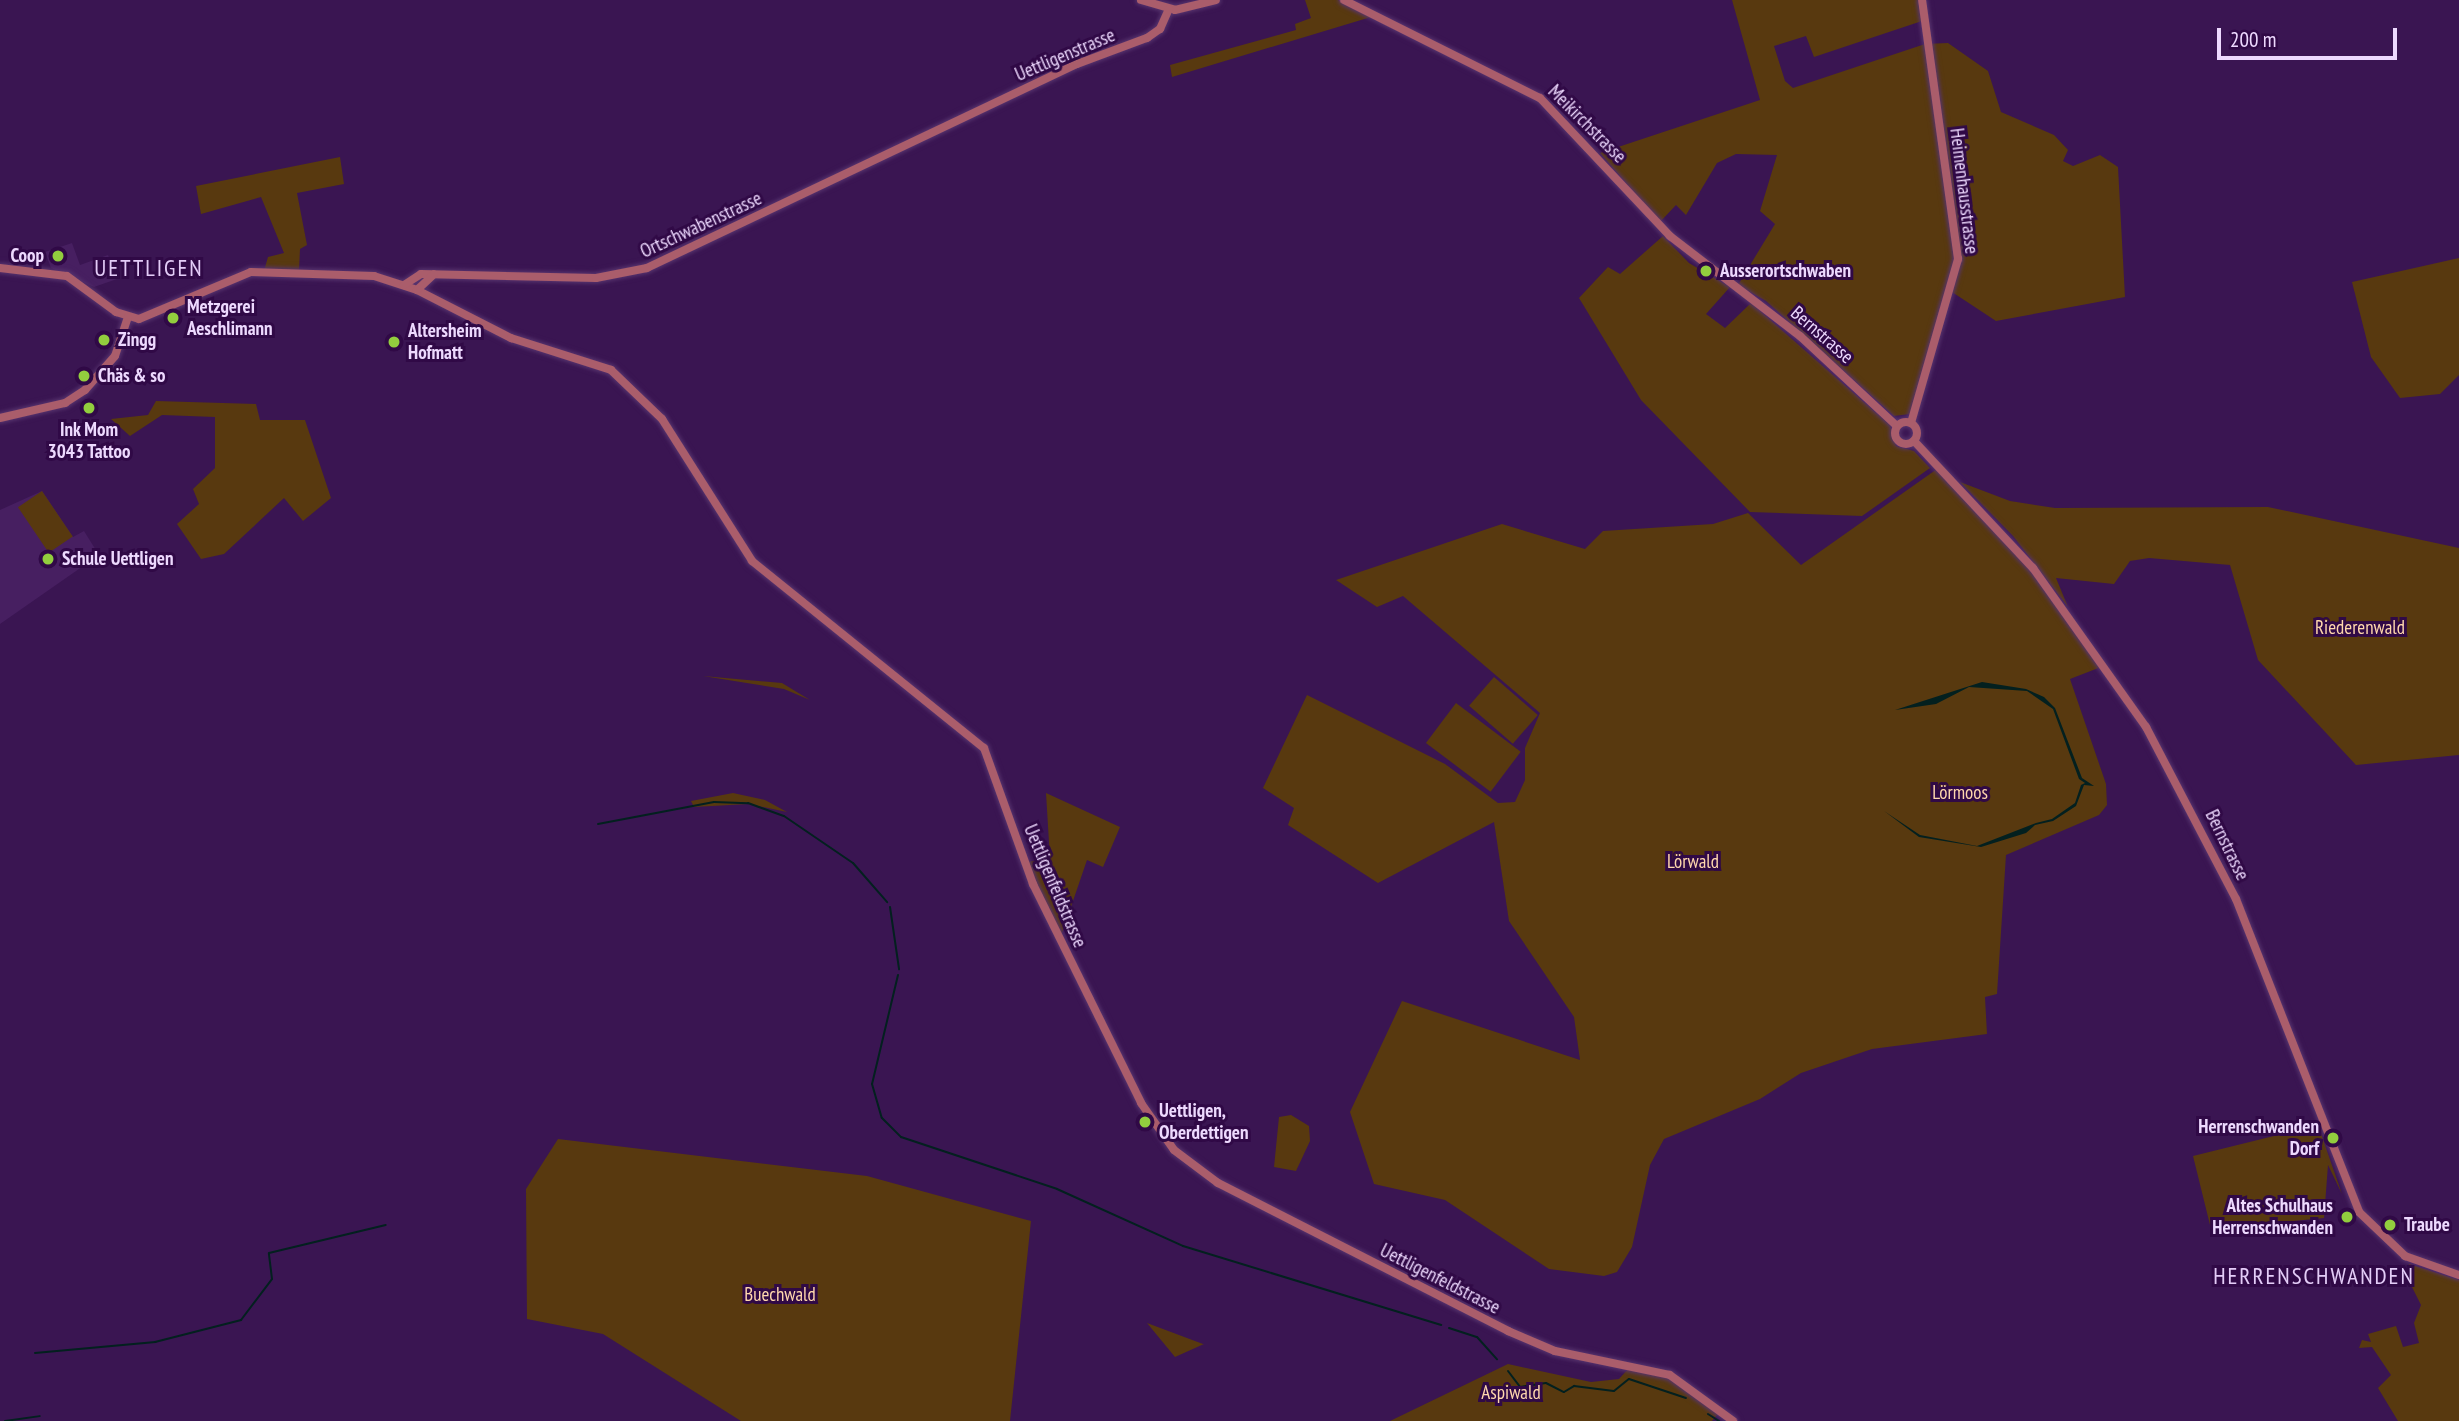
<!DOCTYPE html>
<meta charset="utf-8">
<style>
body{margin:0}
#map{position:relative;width:2459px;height:1421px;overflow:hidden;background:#3a1552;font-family:"PT Sans Narrow",sans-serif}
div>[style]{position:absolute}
.built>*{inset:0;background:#471f61}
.green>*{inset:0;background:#58390f;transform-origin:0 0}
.water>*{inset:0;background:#03201f}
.stream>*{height:2px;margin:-1px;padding:0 1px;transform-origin:1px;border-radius:1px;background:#03201f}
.roads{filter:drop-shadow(0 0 2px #57346e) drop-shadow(0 0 2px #57346e)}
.secondary>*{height:8px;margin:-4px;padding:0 4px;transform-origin:4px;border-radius:4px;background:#aa5d6b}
.secondary>.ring{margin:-4px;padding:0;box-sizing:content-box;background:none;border:8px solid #aa5d6b;border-radius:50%}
.dots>*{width:19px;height:19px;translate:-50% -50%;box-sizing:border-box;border:4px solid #300946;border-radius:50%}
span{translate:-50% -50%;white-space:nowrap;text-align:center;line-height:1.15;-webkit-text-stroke:6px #300946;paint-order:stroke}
.street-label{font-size:19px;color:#edd9fe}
.poi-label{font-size:19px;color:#edd9fe;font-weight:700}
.right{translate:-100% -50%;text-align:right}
.left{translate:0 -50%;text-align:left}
.park-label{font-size:19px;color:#ffd8ad}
.quarter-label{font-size:23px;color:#e3ccf7;letter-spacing:2px}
.scale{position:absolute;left:2217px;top:28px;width:180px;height:32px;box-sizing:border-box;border:4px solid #edd9fe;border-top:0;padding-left:9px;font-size:21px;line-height:24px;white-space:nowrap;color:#edd9fe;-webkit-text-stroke:5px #300946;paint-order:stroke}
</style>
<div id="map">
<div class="built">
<div style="clip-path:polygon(72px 243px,80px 265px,108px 255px,117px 279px,94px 287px,51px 268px,45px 252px)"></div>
<div style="clip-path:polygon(42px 491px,73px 537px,84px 531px,99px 555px,0 624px,0 510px)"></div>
</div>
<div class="green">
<div style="clip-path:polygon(1305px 0,1338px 0,1371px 17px,1172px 77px,1170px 65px,1296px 30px,1295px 24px,1311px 18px)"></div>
<div style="clip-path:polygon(1732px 0,1919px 0,1922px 21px,1814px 57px,1806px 36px,1774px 46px,1785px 81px,1793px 88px,1925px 44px,1948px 43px,1988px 71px,2001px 112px,2054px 135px,2068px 150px,2063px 161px,2073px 166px,2100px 155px,2118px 167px,2125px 297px,1996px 321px,1949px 290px,1910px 414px,1894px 416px,1766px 301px,1738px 285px,1775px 224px,1760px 211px,1777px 155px,1736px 154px,1717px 163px,1686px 215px,1676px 205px,1660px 222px,1600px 153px,1760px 100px)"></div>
<div style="clip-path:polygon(340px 157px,344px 184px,297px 193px,307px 245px,300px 249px,299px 271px,264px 271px,268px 257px,284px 253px,261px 197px,201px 214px,196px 186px)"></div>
<div style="clip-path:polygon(1663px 236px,1689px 263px,1730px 287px,1706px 314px,1725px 328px,1751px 303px,1890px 425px,1896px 446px,1914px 451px,1930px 468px,1862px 516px,1750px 512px,1641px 400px,1579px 298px,1608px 267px,1620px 274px)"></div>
<div style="clip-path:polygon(2459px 258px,2459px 375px,2440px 394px,2400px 398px,2371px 357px,2352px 282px)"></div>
<div style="clip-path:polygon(156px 401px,256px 404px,260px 420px,305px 420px,331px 498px,303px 521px,284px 498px,224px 554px,201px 559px,177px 524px,199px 504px,193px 489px,215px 468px,215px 417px,162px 415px,130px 436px,111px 419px,148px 415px)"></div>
<div style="clip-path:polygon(1937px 469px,2030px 569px,2101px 667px,2070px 679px,2106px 784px,2107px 805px,2099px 815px,2006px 855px,1997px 994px,1985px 997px,1987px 1034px,1872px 1049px,1801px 1073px,1760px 1099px,1664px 1139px,1650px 1165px,1632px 1247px,1617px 1272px,1604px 1276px,1549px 1269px,1445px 1200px,1374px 1184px,1350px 1112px,1402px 1001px,1580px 1060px,1574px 1017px,1509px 921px,1494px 822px,1378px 883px,1288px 825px,1294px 808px,1263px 788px,1307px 695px,1445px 764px,1498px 803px,1515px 802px,1525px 780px,1525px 748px,1540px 713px,1403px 596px,1377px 607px,1336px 580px,1502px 524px,1585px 549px,1603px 531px,1713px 524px,1748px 513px,1801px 565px)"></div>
<div style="clip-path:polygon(1960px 482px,2010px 501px,2055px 508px,2268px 507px,2459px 548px,2459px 755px,2356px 765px,2258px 660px,2230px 565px,2149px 558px,2130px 561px,2114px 584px,2056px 578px,2068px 607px,2013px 536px)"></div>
<div style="left:42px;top:491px;width:55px;height:29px;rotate:56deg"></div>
<div style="clip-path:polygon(703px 676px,782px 683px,810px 700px,784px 689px)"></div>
<div style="left:1494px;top:677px;width:58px;height:38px;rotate:41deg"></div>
<div style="left:1456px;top:703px;width:81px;height:50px;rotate:37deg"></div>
<div style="clip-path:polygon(733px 793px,765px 800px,787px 812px,748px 804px,694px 807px,691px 801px)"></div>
<div style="clip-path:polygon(1046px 793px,1120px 827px,1103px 867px,1087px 860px,1061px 936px,1026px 862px,1050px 859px)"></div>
<div style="clip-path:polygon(1291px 1115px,1309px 1126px,1310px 1141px,1296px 1171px,1274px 1167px,1279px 1117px)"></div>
<div style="clip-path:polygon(2318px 1125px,2342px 1194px,2328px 1165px,2324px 1218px,2211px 1229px,2193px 1156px)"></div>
<div style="clip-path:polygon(558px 1139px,867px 1176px,1031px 1221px,1010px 1421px,741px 1421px,603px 1334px,527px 1319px,526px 1189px)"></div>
<div style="clip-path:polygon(2409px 1264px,2459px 1280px,2459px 1421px,2398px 1421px,2378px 1388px,2391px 1375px,2372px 1347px,2359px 1348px,2362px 1340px,2371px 1342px,2368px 1334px,2396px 1326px,2403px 1347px,2419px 1343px,2414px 1323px,2421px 1305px,2406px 1275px)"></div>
<div style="clip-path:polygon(1147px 1323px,1203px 1344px,1204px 1344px,1175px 1357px)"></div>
<div style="clip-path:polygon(1508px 1364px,1591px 1382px,1619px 1379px,1628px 1369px,1668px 1377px,1718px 1414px,1712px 1421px,1390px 1421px)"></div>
</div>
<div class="water">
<div style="clip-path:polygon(1982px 682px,2026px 689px,2044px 697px,2055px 708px,2082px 778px,2094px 786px,2084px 785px,2076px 806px,2053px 821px,2035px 825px,2026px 833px,1981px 847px,1919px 837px,1884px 811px,1920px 835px,1977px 846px,2036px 823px,2052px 819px,2075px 803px,2081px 785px,2085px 783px,2079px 779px,2053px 709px,2027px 691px,1969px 687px,1936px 704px,1895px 710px)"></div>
</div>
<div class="stream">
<div style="left:598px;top:824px;width:118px;rotate:-10.7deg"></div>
<div style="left:714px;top:802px;width:34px;rotate:2deg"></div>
<div style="left:748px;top:803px;width:38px;rotate:20deg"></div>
<div style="left:784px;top:816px;width:83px;rotate:34.3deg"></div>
<div style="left:853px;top:863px;width:52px;rotate:48.9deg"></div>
<div style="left:890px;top:907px;width:63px;rotate:81.7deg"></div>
<div style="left:898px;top:975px;width:112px;rotate:103.4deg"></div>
<div style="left:872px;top:1084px;width:35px;rotate:74deg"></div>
<div style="left:882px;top:1118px;width:27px;rotate:45deg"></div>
<div style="left:901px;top:1137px;width:164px;rotate:18.4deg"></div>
<div style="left:1057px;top:1189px;width:138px;rotate:24.3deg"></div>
<div style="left:1183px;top:1246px;width:270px;rotate:17deg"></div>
<div style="left:1449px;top:1328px;width:29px;rotate:18deg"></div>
<div style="left:1477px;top:1337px;width:30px;rotate:48deg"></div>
<div style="left:35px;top:1353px;width:121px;rotate:-5.2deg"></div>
<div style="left:155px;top:1342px;width:89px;rotate:-14.3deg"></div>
<div style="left:241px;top:1320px;width:51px;rotate:-52.9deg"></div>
<div style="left:272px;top:1279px;width:26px;rotate:-97deg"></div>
<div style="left:269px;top:1253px;width:120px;rotate:-13.5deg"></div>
<div style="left:1508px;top:1371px;width:20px;rotate:53deg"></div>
<div style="left:1520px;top:1387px;width:26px;rotate:-9deg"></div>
<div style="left:1546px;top:1383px;width:20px;rotate:27deg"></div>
<div style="left:1564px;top:1392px;width:12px;rotate:-31deg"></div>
<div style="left:1574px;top:1386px;width:40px;rotate:7.1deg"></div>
<div style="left:1614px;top:1391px;width:19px;rotate:-39deg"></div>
<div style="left:1629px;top:1379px;width:60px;rotate:18.4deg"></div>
<div style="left:1708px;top:1414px;width:13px;rotate:32deg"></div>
<div style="left:5px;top:1421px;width:35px;rotate:-8deg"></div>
</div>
<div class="roads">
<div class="secondary">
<div style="left:1141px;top:0;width:35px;rotate:16deg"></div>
<div style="left:1175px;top:10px;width:42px;rotate:-13.7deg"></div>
<div style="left:1344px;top:0;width:219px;rotate:26.6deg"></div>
<div style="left:1540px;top:98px;width:190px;rotate:46.7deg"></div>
<div style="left:1670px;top:236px;width:164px;rotate:37.6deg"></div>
<div style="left:1800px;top:336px;width:132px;rotate:42.9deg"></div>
<div style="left:0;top:268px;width:67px;rotate:6.8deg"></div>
<div style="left:67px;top:276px;width:61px;rotate:36.3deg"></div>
<div style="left:116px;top:312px;width:24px;rotate:17deg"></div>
<div style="left:139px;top:319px;width:121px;rotate:-22.8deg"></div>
<div style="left:251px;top:272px;width:123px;rotate:1.9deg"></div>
<div style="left:374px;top:276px;width:45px;rotate:18deg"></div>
<div style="left:417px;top:290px;width:106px;rotate:27.1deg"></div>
<div style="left:511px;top:338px;width:105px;rotate:17.7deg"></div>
<div style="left:611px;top:370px;width:71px;rotate:43.9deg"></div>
<div style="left:662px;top:419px;width:168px;rotate:57.6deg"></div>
<div style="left:752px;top:561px;width:298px;rotate:38.9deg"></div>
<div style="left:984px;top:748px;width:145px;rotate:70.2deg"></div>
<div style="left:1033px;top:884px;width:244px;rotate:63.7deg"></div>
<div style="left:1141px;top:1103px;width:57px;rotate:54.9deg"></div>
<div style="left:1174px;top:1150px;width:55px;rotate:36.9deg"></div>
<div style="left:1218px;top:1183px;width:326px;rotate:27deg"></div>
<div style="left:1508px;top:1331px;width:51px;rotate:23.1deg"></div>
<div style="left:1555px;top:1351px;width:117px;rotate:11.8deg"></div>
<div style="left:1670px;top:1375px;width:78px;rotate:36.1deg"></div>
<div style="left:404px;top:285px;width:20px;rotate:-33deg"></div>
<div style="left:421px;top:274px;width:175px;rotate:1.3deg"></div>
<div style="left:596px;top:278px;width:52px;rotate:-11.1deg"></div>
<div style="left:647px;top:268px;width:476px;rotate:-25.4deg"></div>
<div style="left:1077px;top:64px;width:75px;rotate:-20.4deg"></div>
<div style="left:1147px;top:38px;width:16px;rotate:-35deg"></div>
<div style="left:1160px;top:29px;width:22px;rotate:-66deg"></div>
<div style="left:417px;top:290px;width:23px;rotate:-43deg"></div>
<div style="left:0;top:418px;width:67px;rotate:-13deg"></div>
<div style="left:65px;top:403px;width:24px;rotate:-33deg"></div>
<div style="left:85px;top:390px;width:45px;rotate:-48.6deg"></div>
<div style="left:115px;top:356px;width:41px;rotate:-71.6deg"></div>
<div class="ring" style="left:1895px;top:422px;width:14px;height:14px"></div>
<div style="left:1911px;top:423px;width:171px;rotate:-74deg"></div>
<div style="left:1958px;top:259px;width:261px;rotate:-97.9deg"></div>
<div style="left:1914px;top:441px;width:174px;rotate:46.9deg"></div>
<div style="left:2033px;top:568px;width:195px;rotate:54.6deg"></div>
<div style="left:2146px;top:727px;width:194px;rotate:62.4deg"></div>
<div style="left:2236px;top:899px;width:336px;rotate:68.5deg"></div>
<div style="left:2359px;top:1212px;width:64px;rotate:43.7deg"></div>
<div style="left:2405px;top:1256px;width:57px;rotate:19.4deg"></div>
</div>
</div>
<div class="dots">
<div style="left:58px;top:256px;background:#92cd3e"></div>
<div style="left:1706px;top:271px;background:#92cd3e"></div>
<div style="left:173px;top:318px;background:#92cd3e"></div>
<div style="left:104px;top:340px;background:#92cd3e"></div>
<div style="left:394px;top:342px;background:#92cd3e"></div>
<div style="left:84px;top:376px;background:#92cd3e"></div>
<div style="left:89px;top:408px;background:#92cd3e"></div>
<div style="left:48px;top:559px;background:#92cd3e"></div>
<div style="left:1145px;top:1122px;background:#92cd3e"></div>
<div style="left:2333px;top:1138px;background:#92cd3e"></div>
<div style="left:2347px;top:1217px;background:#92cd3e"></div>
<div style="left:2390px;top:1225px;background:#92cd3e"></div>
</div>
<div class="street-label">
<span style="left:1065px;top:55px;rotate:-23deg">Uettligenstrasse</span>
<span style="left:1587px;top:124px;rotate:45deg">Meikirchstrasse</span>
<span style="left:1964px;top:191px;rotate:83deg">Heimenhausstrasse</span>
<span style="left:701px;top:225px;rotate:-25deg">Ortschwabenstrasse</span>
<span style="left:1822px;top:335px;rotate:41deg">Bernstrasse</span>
<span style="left:2227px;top:845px;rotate:64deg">Bernstrasse</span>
<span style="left:1055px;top:886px;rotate:67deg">Uettligenfeldstrasse</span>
<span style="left:1440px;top:1279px;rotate:27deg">Uettligenfeldstrasse</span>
</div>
<div class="poi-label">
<span class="right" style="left:44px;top:256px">Coop</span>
<span class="left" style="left:1720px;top:271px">Ausserortschwaben</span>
<span class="left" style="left:187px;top:318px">Metzgerei<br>Aeschlimann</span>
<span class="left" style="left:408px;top:342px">Altersheim<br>Hofmatt</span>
<span class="left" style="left:118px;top:340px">Zingg</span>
<span class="left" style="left:98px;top:376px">Chäs &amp; so</span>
<span style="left:89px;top:441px">Ink Mom<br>3043 Tattoo</span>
<span class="left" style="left:62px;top:559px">Schule Uettligen</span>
<span class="left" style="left:1159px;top:1122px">Uettligen,<br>Oberdettigen</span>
<span class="right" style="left:2319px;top:1138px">Herrenschwanden<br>Dorf</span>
<span class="right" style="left:2333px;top:1217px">Altes Schulhaus<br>Herrenschwanden</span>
<span class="left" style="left:2404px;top:1225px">Traube</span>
</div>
<div class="park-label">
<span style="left:2360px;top:628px">Riederenwald</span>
<span style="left:1960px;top:793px">Lörmoos</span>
<span style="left:1693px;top:862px">Lörwald</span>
<span style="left:780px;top:1295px">Buechwald</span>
<span style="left:1511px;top:1393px">Aspiwald</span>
</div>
<div class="quarter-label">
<span style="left:149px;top:268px">UETTLIGEN</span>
<span style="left:2314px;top:1276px">HERRENSCHWANDEN</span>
</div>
<div class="scale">200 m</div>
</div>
